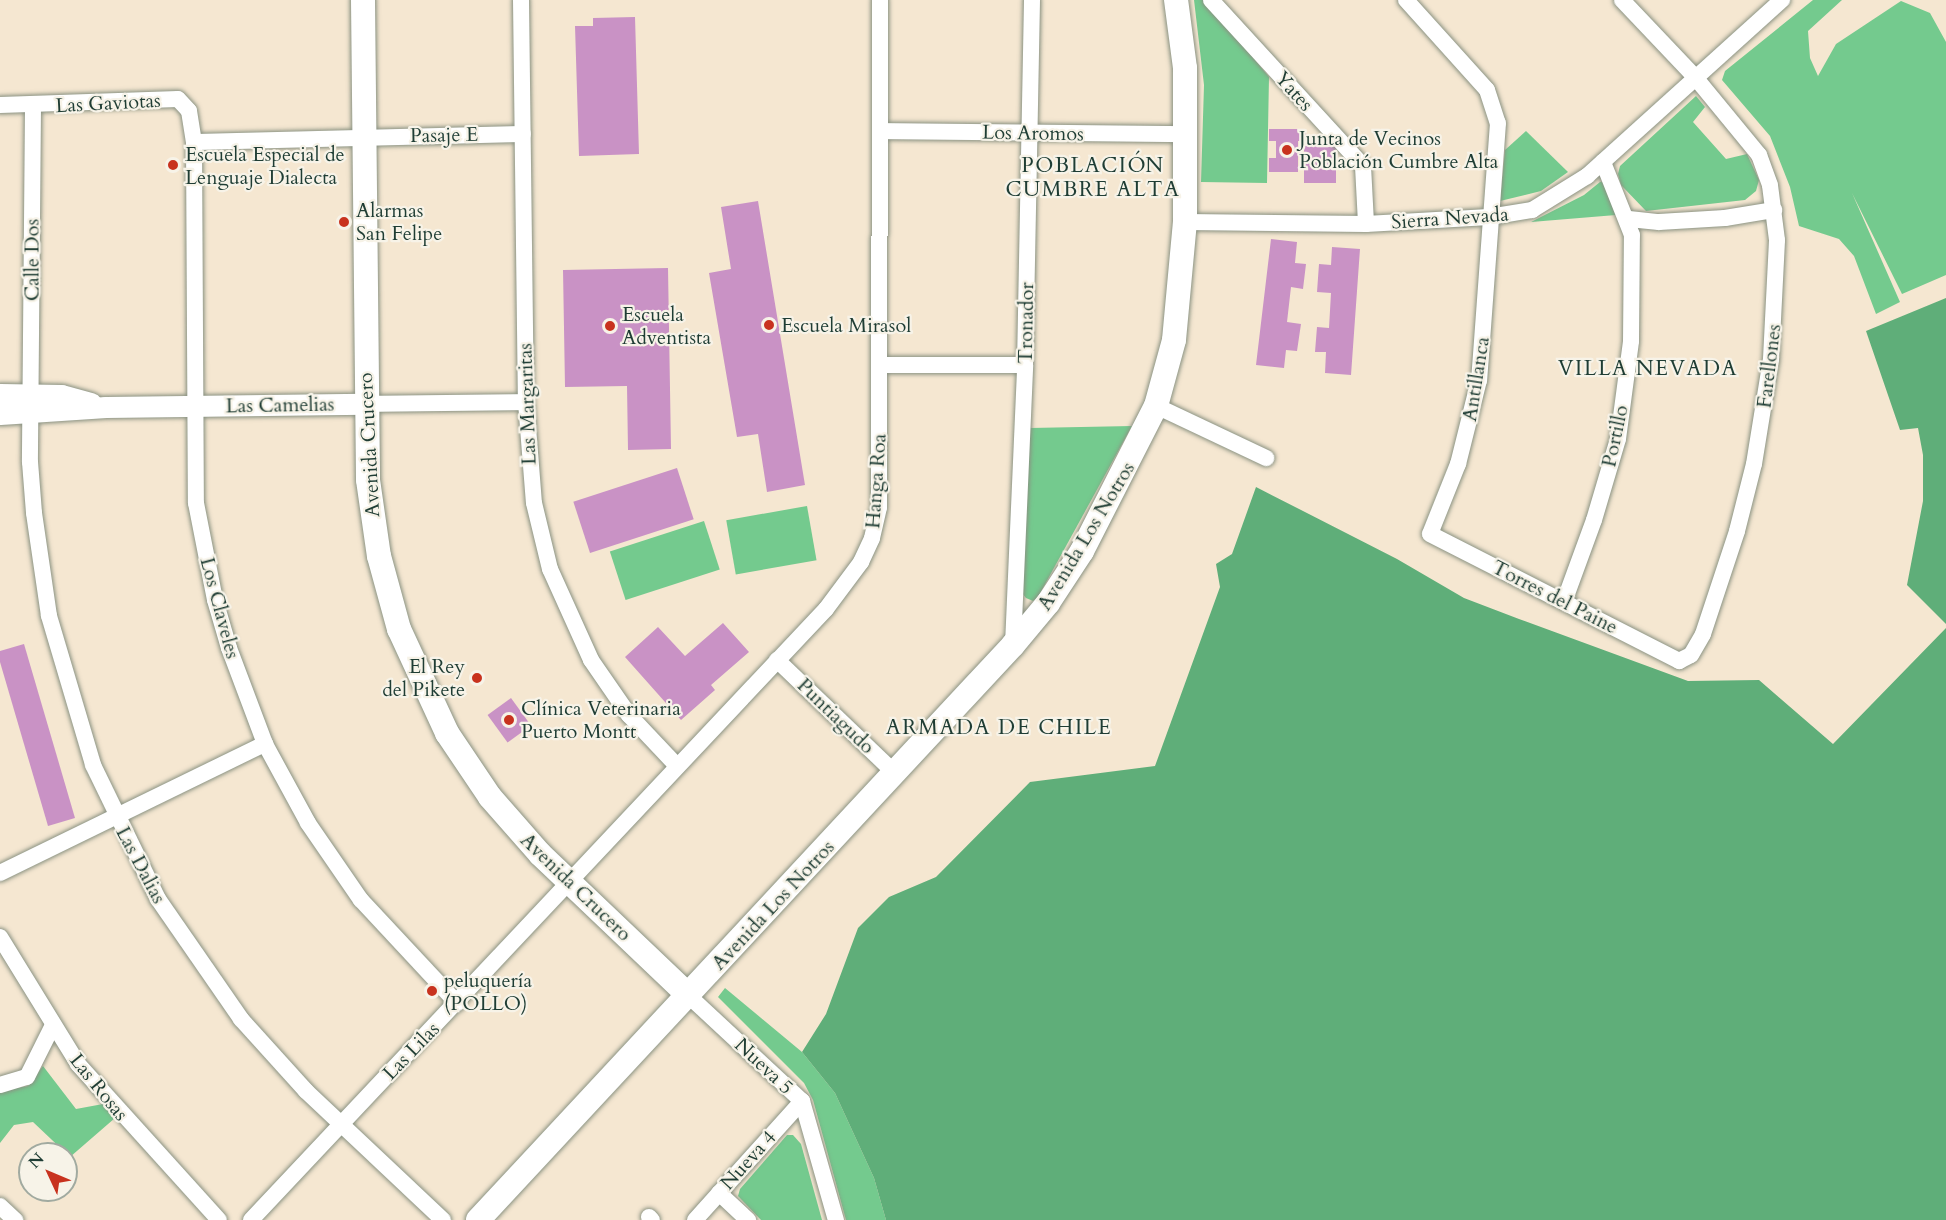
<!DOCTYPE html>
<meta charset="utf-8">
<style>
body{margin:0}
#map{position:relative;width:1946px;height:1220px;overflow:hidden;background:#f5e7d1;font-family:Cardo,serif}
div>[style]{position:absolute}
.green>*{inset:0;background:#74ca8e;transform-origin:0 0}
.forest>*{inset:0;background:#5fae79}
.building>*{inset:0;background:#c992c5;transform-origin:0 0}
.roads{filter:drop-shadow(0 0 2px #8a9282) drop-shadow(0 0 2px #8a9282)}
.minor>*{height:16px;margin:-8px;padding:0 8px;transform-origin:8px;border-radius:8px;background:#fff}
.tertiary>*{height:21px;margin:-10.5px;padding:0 10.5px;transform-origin:10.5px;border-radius:10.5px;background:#fff}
.secondary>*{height:24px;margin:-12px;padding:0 12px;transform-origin:12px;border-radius:12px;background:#fff}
.dots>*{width:16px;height:16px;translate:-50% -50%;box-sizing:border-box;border:3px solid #f7f3e8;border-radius:50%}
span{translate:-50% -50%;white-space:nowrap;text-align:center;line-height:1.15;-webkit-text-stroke:4.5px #f7f3e8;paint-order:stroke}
.street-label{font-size:20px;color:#1f3d34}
.poi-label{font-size:20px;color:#1f3d34}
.left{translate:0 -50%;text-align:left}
.right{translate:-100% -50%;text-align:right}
.neighbourhood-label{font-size:21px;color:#1f3d34;letter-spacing:1.5px}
.north{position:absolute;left:18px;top:1142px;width:60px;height:60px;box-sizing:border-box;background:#f7f3e8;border:2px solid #a1aaa0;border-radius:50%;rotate:314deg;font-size:16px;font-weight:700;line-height:24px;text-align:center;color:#1f3d34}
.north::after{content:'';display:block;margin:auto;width:21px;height:27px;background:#c8321e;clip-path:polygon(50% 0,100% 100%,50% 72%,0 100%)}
</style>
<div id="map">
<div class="green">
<div style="clip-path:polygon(1194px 0,1206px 0,1269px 77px,1267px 183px,1201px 182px,1204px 85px)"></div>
<div style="clip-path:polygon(1813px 0,1842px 0,1808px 31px,1810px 58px,1818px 76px,1836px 44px,1901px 1px,1930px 13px,1946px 42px,1946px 275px,1902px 294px,1852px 193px,1900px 302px,1876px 314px,1854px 256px,1839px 239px,1799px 226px,1790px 187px,1770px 136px,1722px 80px,1725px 71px)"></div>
<div style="clip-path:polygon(1696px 96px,1705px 107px,1693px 122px,1726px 159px,1747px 154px,1759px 180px,1756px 191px,1745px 200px,1646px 211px,1621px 185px,1618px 174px,1620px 166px)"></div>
<div style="clip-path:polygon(1526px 131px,1568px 172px,1541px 191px,1500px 201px,1505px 150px)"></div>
<div style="clip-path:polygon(1605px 181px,1616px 215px,1531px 222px,1584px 195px,1600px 182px)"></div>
<div style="clip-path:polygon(1132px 426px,1038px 597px,1033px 601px,1026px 598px,1022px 593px,1030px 428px)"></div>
<div style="left:807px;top:506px;width:55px;height:82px;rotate:80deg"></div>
<div style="left:704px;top:521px;width:51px;height:99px;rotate:72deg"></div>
<div style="clip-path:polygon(725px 988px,802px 1052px,835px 1093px,874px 1178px,886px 1220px,846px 1220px,813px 1100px,804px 1083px,718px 997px)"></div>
<div style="clip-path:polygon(43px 1066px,76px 1109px,103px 1104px,115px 1118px,70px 1157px,33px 1122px,14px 1125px,0 1143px,0 1091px,28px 1086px)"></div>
<div style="clip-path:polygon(787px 1135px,793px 1135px,801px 1144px,822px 1220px,761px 1220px,738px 1196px,740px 1189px)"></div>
</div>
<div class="forest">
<div style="clip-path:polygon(1946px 298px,1946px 624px,1907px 585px,1923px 501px,1923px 455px,1918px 428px,1900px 430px,1866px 331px)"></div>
<div style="clip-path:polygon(1256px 487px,1397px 559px,1464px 598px,1519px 619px,1688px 681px,1759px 680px,1833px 744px,1946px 628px,1946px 1220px,886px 1220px,874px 1178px,835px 1093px,802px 1052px,826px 1014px,858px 928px,889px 897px,936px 877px,1030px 782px,1155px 766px,1220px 587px,1216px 564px,1232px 554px)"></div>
</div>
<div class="building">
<div style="clip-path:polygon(635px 17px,639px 154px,579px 156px,575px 26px,593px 26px,593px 18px)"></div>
<div style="clip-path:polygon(1269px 129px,1306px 129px,1306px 141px,1298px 141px,1298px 172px,1269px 172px,1269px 158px,1276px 158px,1276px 141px,1269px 141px)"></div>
<div style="left:1304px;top:146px;width:32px;height:37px"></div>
<div style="clip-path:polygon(758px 201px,805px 485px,767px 492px,758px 434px,737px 437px,709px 273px,731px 269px,721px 207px)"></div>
<div style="clip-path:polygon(1271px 239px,1297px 242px,1295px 263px,1306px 264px,1303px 289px,1291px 287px,1287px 322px,1301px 324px,1297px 351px,1286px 350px,1284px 368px,1256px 365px)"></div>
<div style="clip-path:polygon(1332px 247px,1360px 249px,1351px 375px,1325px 373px,1326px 352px,1315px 352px,1317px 327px,1329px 328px,1331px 293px,1317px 292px,1319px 264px,1331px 265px)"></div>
<div style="clip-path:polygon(668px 268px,671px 449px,628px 450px,627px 386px,565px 387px,563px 270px)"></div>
<div style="left:677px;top:468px;width:54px;height:109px;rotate:72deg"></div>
<div style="clip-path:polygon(723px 623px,749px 652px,711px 685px,715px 690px,681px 720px,625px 657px,658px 627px,685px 656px)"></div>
<div style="clip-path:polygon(24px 644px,75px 818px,48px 826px,0 662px,0 651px)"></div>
<div style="left:511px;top:698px;width:34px;height:29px;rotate:54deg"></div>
</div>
<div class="roads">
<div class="minor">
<div style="left:521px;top:0;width:402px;rotate:89.3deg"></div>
<div style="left:526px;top:402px;width:101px;rotate:85.5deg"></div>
<div style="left:534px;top:503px;width:68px;rotate:76.4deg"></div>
<div style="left:550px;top:569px;width:100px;rotate:65.7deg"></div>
<div style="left:591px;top:660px;width:67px;rotate:55.4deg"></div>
<div style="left:629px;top:715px;width:70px;rotate:46.7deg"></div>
<div style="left:1211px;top:0;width:225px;rotate:47.5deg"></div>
<div style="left:1363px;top:166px;width:58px;rotate:87deg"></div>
<div style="left:1406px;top:0;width:121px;rotate:48deg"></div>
<div style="left:1487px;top:90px;width:35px;rotate:72deg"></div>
<div style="left:1498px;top:123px;width:258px;rotate:94.2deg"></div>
<div style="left:1479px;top:380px;width:87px;rotate:104deg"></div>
<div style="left:1458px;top:464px;width:75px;rotate:111.8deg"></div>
<div style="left:1430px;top:534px;width:280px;rotate:27deg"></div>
<div style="left:1679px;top:661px;width:13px;rotate:-27deg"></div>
<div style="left:1691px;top:655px;width:24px;rotate:-60deg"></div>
<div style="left:1703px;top:634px;width:108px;rotate:-71.7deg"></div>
<div style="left:1737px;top:531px;width:69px;rotate:-75.8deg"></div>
<div style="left:1754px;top:464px;width:106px;rotate:-80.8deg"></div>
<div style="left:1771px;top:359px;width:119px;rotate:-87.1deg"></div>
<div style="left:1777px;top:240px;width:55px;rotate:-97.3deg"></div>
<div style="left:1770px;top:185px;width:32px;rotate:-110deg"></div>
<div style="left:1759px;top:155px;width:101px;rotate:-129.4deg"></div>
<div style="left:1695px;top:77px;width:106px;rotate:-133.5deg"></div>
<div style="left:0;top:105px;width:178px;rotate:-1.9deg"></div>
<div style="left:178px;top:99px;width:16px;rotate:47deg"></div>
<div style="left:189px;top:111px;width:31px;rotate:81deg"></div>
<div style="left:194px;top:142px;width:329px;rotate:-1.4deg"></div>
<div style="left:33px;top:107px;width:355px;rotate:90.5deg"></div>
<div style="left:30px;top:462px;width:51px;rotate:85.5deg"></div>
<div style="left:34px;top:513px;width:104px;rotate:81.7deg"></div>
<div style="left:49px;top:616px;width:155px;rotate:73.5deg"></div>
<div style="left:93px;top:765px;width:149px;rotate:64.1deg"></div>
<div style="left:158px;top:899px;width:146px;rotate:55.3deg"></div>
<div style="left:241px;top:1019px;width:97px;rotate:47.9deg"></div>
<div style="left:306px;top:1091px;width:188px;rotate:43.3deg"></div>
<div style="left:882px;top:131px;width:302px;rotate:0.6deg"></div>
<div style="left:194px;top:142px;width:361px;rotate:89.7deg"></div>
<div style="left:196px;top:503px;width:99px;rotate:78.9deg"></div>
<div style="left:215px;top:600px;width:50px;rotate:73.7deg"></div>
<div style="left:229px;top:648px;width:103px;rotate:69.4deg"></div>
<div style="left:265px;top:744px;width:90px;rotate:61.4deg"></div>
<div style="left:308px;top:823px;width:93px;rotate:55.5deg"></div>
<div style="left:361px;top:900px;width:141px;rotate:47deg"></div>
<div style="left:1629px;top:219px;width:30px;rotate:6deg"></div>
<div style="left:1659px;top:222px;width:66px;rotate:-3.5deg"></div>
<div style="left:1725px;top:218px;width:50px;rotate:-9.3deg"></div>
<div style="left:1185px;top:222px;width:181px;rotate:0.6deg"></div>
<div style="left:1366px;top:224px;width:123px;rotate:-3.3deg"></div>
<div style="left:1489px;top:217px;width:44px;rotate:-9.2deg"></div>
<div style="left:1532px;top:210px;width:65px;rotate:-31.7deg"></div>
<div style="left:1587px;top:176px;width:263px;rotate:-42.1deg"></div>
<div style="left:880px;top:365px;width:145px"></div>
<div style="left:365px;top:404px;width:161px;rotate:-0.7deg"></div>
<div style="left:1156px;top:406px;width:122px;rotate:25.3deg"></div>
<div style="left:1564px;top:602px;width:87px;rotate:-69.9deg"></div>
<div style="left:1594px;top:520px;width:84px;rotate:-73.5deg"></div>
<div style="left:1618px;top:439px;width:99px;rotate:-82.4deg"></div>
<div style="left:1631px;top:341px;width:106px;rotate:-89.5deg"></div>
<div style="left:1632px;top:235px;width:79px;rotate:-111.7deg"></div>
<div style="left:1013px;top:645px;width:280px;rotate:-87.5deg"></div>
<div style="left:1025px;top:365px;width:365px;rotate:-88.9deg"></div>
<div style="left:777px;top:660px;width:163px;rotate:43.8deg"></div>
<div style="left:0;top:873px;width:295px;rotate:-26deg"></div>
<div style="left:0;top:937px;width:149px;rotate:58.4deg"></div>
<div style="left:78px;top:1064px;width:210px;rotate:47.9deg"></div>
<div style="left:689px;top:996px;width:154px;rotate:42.9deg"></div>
<div style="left:802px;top:1101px;width:124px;rotate:74.1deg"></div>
<div style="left:0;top:1085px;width:28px;rotate:-17deg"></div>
<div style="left:27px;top:1077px;width:56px;rotate:-63.4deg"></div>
<div style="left:719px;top:1193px;width:40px;rotate:43deg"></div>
<div style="left:0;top:1206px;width:21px;rotate:43deg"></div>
<div style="left:649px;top:1217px;width:4px;rotate:45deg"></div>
<div style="left:251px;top:1220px;width:839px;rotate:-46.74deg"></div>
<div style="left:826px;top:609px;width:59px;rotate:-53.3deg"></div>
<div style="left:861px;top:562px;width:26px;rotate:-65deg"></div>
<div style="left:872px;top:538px;width:32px;rotate:-77deg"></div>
<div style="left:879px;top:507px;width:507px;rotate:-89.89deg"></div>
<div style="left:695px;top:1220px;width:160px;rotate:-48deg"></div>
</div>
<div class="tertiary">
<div style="left:0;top:394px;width:61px;rotate:0.9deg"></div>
<div style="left:61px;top:395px;width:31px;rotate:15deg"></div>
<div style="left:0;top:414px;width:106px;rotate:-3.8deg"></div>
<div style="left:106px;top:407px;width:259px;rotate:-0.7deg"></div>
</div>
<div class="secondary">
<div style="left:363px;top:0;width:480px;rotate:89.4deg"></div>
<div style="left:368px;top:480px;width:77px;rotate:81.8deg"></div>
<div style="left:379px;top:556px;width:76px;rotate:74.7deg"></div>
<div style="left:399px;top:629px;width:115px;rotate:65.2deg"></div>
<div style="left:447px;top:733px;width:77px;rotate:56.1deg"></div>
<div style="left:490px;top:797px;width:76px;rotate:48.7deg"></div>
<div style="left:540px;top:854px;width:206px;rotate:43.6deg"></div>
<div style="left:478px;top:1220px;width:785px;rotate:-47.06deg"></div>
<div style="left:1013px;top:645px;width:55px;rotate:-50.2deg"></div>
<div style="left:1048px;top:603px;width:62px;rotate:-56.8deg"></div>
<div style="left:1082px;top:551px;width:163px;rotate:-63deg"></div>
<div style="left:1156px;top:406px;width:68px;rotate:-74.7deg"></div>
<div style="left:1174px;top:340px;width:119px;rotate:-84.7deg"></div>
<div style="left:1185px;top:222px;width:154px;rotate:-90deg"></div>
<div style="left:1185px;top:68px;width:69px;rotate:-97.5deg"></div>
</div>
</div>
<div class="dots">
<div style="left:1287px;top:150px;background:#c8321e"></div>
<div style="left:173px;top:165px;background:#c8321e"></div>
<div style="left:344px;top:222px;background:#c8321e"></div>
<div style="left:769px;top:325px;background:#c8321e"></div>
<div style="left:610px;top:326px;background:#c8321e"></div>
<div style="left:477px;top:678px;background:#c8321e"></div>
<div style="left:509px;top:720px;background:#c8321e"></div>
<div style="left:432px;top:991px;background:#c8321e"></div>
</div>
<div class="street-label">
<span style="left:1294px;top:91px;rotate:48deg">Yates</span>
<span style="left:108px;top:103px;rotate:-3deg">Las Gaviotas</span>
<span style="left:1033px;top:133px;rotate:1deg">Los Aromos</span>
<span style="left:444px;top:135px;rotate:-1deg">Pasaje E</span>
<span style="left:1450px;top:218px;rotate:-4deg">Sierra Nevada</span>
<span style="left:32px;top:260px;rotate:-90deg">Calle Dos</span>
<span style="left:1026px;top:323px;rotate:-89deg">Tronador</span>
<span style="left:1769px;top:366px;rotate:-83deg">Farellones</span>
<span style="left:1476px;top:379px;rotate:-81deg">Antillanca</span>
<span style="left:527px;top:404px;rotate:-92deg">Las Margaritas</span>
<span style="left:280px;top:405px;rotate:-1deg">Las Camelias</span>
<span style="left:1615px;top:436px;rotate:-78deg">Portillo</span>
<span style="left:369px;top:445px;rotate:-93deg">Avenida Crucero</span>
<span style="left:876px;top:481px;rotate:-86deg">Hanga Roa</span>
<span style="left:1086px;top:536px;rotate:-59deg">Avenida Los Notros</span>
<span style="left:1555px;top:597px;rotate:27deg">Torres del Paine</span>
<span style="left:220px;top:608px;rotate:75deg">Los Claveles</span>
<span style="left:836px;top:716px;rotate:44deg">Puntiagudo</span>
<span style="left:141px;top:865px;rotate:62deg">Las Dalias</span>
<span style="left:576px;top:887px;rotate:44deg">Avenida Crucero</span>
<span style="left:773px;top:905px;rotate:-47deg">Avenida Los Notros</span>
<span style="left:411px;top:1051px;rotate:-46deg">Las Lilas</span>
<span style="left:764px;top:1066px;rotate:43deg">Nueva 5</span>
<span style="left:99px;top:1087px;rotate:51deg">Las Rosas</span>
<span style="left:748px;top:1160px;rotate:-48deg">Nueva 4</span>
</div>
<div class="poi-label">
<span class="left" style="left:1299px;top:150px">Junta de Vecinos<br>Población Cumbre Alta</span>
<span class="left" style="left:185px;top:166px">Escuela Especial de<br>Lenguaje Dialecta</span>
<span class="left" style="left:356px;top:222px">Alarmas<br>San Felipe</span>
<span class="left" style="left:622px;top:326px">Escuela<br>Adventista</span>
<span class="left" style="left:781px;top:325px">Escuela Mirasol</span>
<span class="right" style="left:465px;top:678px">El Rey<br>del Pikete</span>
<span class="left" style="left:521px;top:720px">Clínica Veterinaria<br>Puerto Montt</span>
<span class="left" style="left:444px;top:992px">peluquería<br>(POLLO)</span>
</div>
<div class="neighbourhood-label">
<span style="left:1093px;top:178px">POBLACIÓN<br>CUMBRE ALTA</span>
<span style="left:1648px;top:369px">VILLA NEVADA</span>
<span style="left:999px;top:728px">ARMADA DE CHILE</span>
</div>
<div class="north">N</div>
</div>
